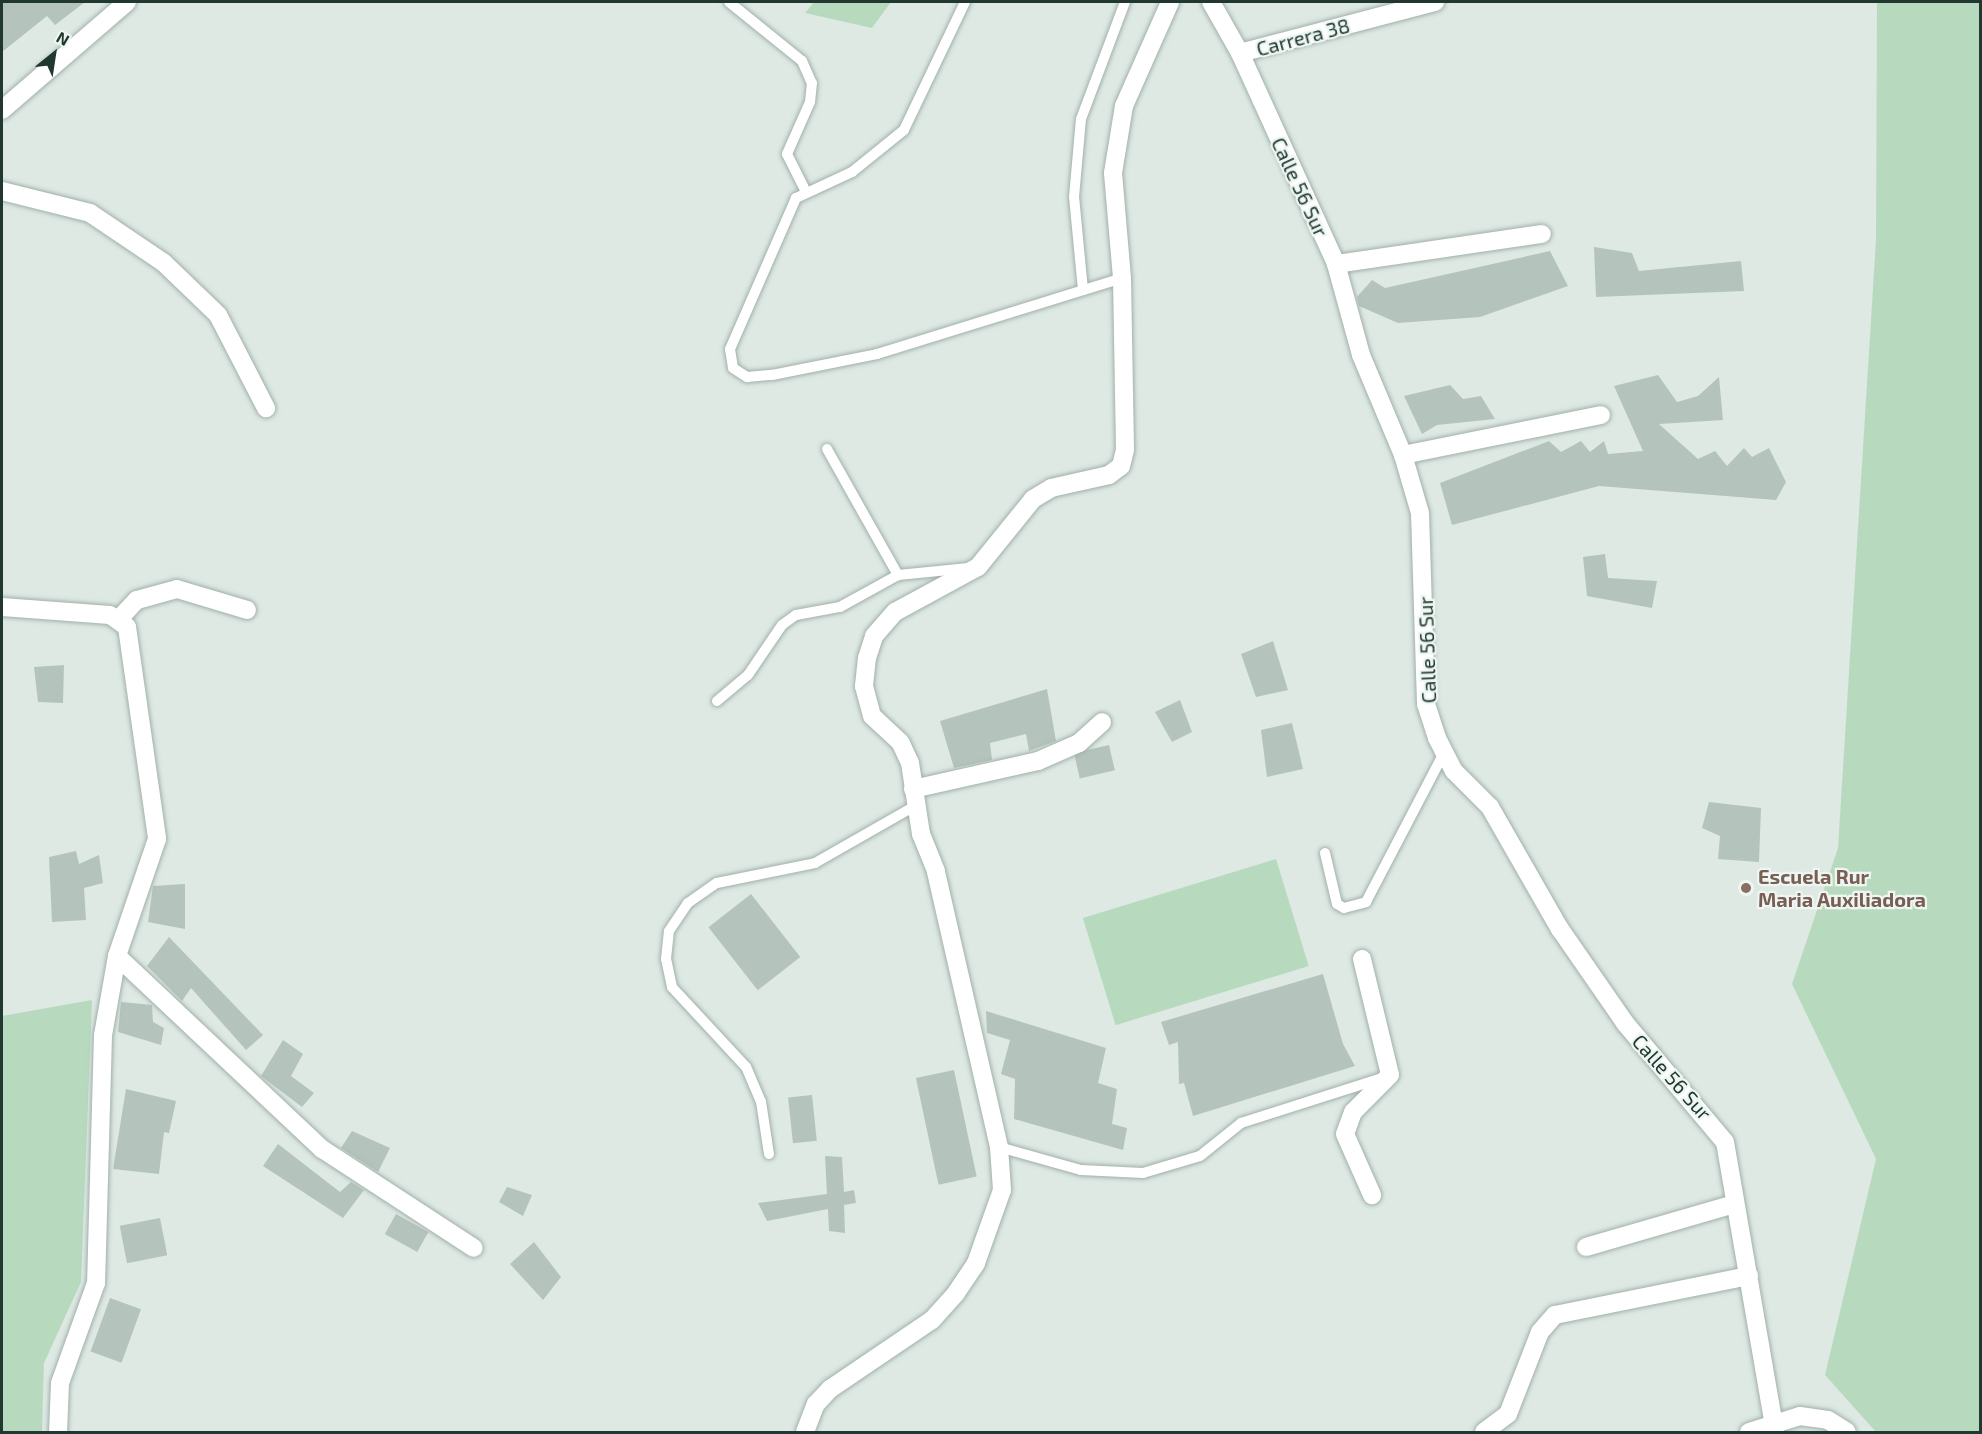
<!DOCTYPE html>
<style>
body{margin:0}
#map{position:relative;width:1982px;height:1434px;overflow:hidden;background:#dee9e4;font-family:"Exo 2",sans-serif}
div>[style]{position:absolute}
.green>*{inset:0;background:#b7dabe;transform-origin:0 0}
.building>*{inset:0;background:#b4c4bc;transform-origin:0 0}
.roads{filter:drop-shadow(0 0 2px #a1b0aa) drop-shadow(0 0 2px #a1b0aa)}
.lane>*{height:10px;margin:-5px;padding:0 5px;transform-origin:5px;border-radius:5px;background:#fff}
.street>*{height:18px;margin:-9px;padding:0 9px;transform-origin:9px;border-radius:9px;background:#fff}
.secondary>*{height:18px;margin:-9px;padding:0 9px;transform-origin:9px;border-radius:9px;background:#fff}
.dots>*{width:16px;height:16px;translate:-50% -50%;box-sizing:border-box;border:3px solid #eef6f2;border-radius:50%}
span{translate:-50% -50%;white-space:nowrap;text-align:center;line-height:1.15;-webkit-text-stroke:4.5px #eef6f2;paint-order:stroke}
.street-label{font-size:20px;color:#203830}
.education-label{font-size:20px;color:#785e54;font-weight:700}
.left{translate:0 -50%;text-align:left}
.frame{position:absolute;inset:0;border:3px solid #203830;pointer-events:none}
.north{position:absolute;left:24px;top:24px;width:60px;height:60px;-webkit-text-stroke:4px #eef6f2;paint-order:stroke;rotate:30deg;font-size:16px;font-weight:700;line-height:24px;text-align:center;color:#203830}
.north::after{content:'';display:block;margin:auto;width:21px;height:27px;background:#203830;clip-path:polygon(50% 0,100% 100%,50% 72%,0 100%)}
</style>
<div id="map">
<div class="green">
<div style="clip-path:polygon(814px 2px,891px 2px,872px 28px,805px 13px)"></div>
<div style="clip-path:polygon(1877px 2px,1980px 2px,1980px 1432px,1876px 1432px,1825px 1375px,1876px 1159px,1792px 984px,1838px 848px,1876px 240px)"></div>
<div style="left:1276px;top:859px;width:112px;height:202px;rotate:73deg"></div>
<div style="clip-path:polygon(92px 1000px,81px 1282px,44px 1363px,42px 1432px,2px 1432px,2px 1016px)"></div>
</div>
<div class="building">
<div style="clip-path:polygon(2px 2px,85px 2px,55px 25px,47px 16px,2px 52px)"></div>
<div style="clip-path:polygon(1594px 247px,1632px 253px,1639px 271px,1741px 261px,1744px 291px,1596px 297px)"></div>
<div style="clip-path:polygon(1550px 251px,1568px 286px,1480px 317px,1398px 323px,1359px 306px,1357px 297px,1372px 280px,1385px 288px)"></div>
<div style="clip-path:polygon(1658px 375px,1677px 402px,1698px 396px,1719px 377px,1723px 420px,1659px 424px,1698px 459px,1715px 451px,1727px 466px,1744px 448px,1752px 457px,1769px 448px,1786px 482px,1776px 500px,1599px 486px,1452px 525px,1440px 483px,1549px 441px,1561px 452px,1581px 441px,1590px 452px,1604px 441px,1608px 454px,1643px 451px,1614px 386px)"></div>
<div style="clip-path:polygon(1450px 385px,1463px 399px,1481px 396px,1495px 419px,1437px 425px,1422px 434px,1404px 396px)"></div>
<div style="clip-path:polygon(1605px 554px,1608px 578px,1657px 581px,1652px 608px,1587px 596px,1583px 557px)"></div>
<div style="clip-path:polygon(1273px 641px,1288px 690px,1256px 697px,1241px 654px)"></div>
<div style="clip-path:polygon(64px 665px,63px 703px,38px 702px,34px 667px)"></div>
<div style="clip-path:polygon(1047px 689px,1056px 741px,1029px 751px,1026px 734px,990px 743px,992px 760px,954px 768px,940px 721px)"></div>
<div style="clip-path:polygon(1180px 700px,1192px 732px,1172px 742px,1155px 712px)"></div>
<div style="clip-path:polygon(1292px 723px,1303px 769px,1267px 777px,1261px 730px)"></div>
<div style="left:1109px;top:745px;width:26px;height:36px;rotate:77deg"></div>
<div style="clip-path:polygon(1709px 802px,1761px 808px,1759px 862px,1718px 859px,1720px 836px,1702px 828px)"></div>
<div style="clip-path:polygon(76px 851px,79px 864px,99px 855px,103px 883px,84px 888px,86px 920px,52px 922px,49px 857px)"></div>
<div style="clip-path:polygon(185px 884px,185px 929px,148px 922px,153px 886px)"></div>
<div style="left:751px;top:894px;width:80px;height:54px;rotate:52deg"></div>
<div style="clip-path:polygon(169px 937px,263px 1035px,246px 1050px,191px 988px,182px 1001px,147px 966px)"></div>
<div style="clip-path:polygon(1323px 974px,1343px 1044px,1355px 1066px,1193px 1116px,1184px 1083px,1179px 1084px,1178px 1042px,1169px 1045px,1161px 1022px)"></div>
<div style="clip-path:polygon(121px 1002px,152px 1005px,153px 1022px,164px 1028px,161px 1045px,118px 1032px)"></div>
<div style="clip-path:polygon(986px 1011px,1106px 1048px,1098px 1083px,1117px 1089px,1112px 1124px,1127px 1128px,1123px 1150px,1014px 1119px,1015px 1079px,1001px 1074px,1010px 1040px,987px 1033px)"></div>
<div style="clip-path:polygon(283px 1040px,303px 1054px,291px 1076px,314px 1093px,302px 1107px,261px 1076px)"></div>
<div style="left:954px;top:1070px;width:109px;height:39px;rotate:78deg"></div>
<div style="clip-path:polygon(126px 1089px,176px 1101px,169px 1133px,164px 1132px,159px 1174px,113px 1169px)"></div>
<div style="left:812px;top:1095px;width:46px;height:24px;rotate:84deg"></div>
<div style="clip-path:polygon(352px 1131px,390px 1148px,378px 1172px,341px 1148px)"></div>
<div style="clip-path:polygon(278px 1144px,340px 1192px,351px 1182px,364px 1190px,343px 1218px,263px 1166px)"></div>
<div style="clip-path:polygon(825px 1156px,842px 1157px,844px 1192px,854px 1190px,856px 1203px,844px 1205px,845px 1233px,829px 1231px,828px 1209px,767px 1221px,758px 1203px,827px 1194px)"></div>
<div style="clip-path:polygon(507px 1187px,532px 1195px,523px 1216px,499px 1202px)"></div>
<div style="left:396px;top:1214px;width:37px;height:23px;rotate:29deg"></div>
<div style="left:160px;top:1218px;width:38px;height:41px;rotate:79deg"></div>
<div style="clip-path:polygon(534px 1242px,561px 1277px,543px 1300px,510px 1264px)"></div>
<div style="left:110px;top:1298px;width:33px;height:57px;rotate:20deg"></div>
</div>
<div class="roads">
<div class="lane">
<div style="left:729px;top:2px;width:94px;rotate:38.9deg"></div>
<div style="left:802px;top:61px;width:24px;rotate:66deg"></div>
<div style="left:812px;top:83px;width:19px;rotate:96deg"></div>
<div style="left:810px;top:102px;width:57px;rotate:113.9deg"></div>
<div style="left:787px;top:154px;width:40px;rotate:63.4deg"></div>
<div style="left:965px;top:2px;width:142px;rotate:115.5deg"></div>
<div style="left:904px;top:130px;width:67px;rotate:141.1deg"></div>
<div style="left:852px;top:172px;width:62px;rotate:155.1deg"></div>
<div style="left:796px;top:198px;width:165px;rotate:113.6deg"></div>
<div style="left:730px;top:349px;width:19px;rotate:81deg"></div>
<div style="left:733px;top:368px;width:17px;rotate:33deg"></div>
<div style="left:747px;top:377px;width:25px;rotate:-5deg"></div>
<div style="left:772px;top:375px;width:107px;rotate:-11.3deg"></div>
<div style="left:877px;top:354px;width:257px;rotate:-17.2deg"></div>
<div style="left:1083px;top:290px;width:93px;rotate:-95.5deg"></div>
<div style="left:1074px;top:197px;width:78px;rotate:-84.9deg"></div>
<div style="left:1081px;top:119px;width:125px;rotate:-69.4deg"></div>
<div style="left:827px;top:449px;width:145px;rotate:60.6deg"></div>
<div style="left:717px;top:701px;width:40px;rotate:-40deg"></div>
<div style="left:748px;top:675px;width:60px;rotate:-55.8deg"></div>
<div style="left:782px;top:625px;width:17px;rotate:-36deg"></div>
<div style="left:796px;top:615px;width:45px;rotate:-10.3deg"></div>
<div style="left:840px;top:607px;width:66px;rotate:-28.9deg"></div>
<div style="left:898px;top:575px;width:71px;rotate:-5.6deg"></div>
<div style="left:1325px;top:853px;width:52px;rotate:76.8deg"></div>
<div style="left:1337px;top:904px;width:8px;rotate:30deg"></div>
<div style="left:1344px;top:908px;width:23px;rotate:-15deg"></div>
<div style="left:1366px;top:902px;width:168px;rotate:-62.4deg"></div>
<div style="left:999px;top:1147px;width:85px;rotate:15.7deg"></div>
<div style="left:1081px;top:1170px;width:62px;rotate:2.8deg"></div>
<div style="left:1143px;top:1173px;width:59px;rotate:-16.6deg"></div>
<div style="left:1200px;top:1156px;width:53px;rotate:-38.8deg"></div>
<div style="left:1241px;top:1123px;width:148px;rotate:-17.7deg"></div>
<div style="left:769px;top:1154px;width:53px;rotate:-98.7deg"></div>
<div style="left:761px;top:1102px;width:38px;rotate:-113deg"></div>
<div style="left:746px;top:1067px;width:109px;rotate:-132.8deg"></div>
<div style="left:672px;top:987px;width:29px;rotate:-102deg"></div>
<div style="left:666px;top:959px;width:28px;rotate:-84deg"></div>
<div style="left:669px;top:931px;width:34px;rotate:-56deg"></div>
<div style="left:688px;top:903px;width:35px;rotate:-35deg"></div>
<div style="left:717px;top:883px;width:100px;rotate:-11.5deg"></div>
<div style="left:815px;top:863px;width:115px;rotate:-29.7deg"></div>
</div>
<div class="street">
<div style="left:1211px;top:2px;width:59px;rotate:60.4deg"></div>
<div style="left:1240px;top:53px;width:232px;rotate:65.5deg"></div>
<div style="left:1336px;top:264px;width:94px;rotate:74.6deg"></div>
<div style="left:1361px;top:355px;width:108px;rotate:67.2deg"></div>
<div style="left:1403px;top:455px;width:60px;rotate:73.7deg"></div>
<div style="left:1420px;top:513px;width:191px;rotate:88.2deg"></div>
<div style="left:1426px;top:704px;width:36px;rotate:72deg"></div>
<div style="left:1437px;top:738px;width:37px;rotate:63deg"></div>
<div style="left:1454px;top:771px;width:51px;rotate:45deg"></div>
<div style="left:1490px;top:807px;width:141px;rotate:60.2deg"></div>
<div style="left:1560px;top:929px;width:114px;rotate:55.3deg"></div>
<div style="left:1625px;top:1023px;width:155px;rotate:50deg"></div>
<div style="left:1725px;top:1142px;width:294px;rotate:80.2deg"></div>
<div style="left:1240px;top:53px;width:202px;rotate:-14.7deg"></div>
<div style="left:2px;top:110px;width:165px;rotate:-40.8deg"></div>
<div style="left:2px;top:191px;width:91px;rotate:14deg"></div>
<div style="left:90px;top:213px;width:89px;rotate:34deg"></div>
<div style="left:164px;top:263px;width:75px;rotate:43.9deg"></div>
<div style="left:218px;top:315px;width:105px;rotate:62.7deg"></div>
<div style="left:1336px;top:264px;width:208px;rotate:-8.3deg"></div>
<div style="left:1403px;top:455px;width:202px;rotate:-11.4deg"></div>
<div style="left:119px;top:619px;width:26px;rotate:-47deg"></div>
<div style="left:137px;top:600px;width:41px;rotate:-15.4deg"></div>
<div style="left:177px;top:589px;width:73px;rotate:16.7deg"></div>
<div style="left:913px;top:789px;width:128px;rotate:-12.6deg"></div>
<div style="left:1038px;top:761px;width:45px;rotate:-23.7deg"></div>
<div style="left:1079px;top:743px;width:31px;rotate:-42deg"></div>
<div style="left:117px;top:956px;width:282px;rotate:43.3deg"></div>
<div style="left:322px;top:1149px;width:181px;rotate:33.1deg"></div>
<div style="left:1362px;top:959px;width:119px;rotate:76.4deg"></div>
<div style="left:1390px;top:1075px;width:52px;rotate:135deg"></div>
<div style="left:1353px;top:1112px;width:23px;rotate:110deg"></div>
<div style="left:1345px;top:1134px;width:67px;rotate:66.1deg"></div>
<div style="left:1586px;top:1247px;width:154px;rotate:-16.2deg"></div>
<div style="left:805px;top:1432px;width:30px;rotate:-69deg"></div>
<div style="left:816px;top:1404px;width:21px;rotate:-47deg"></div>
<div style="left:830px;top:1389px;width:123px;rotate:-34.1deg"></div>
<div style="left:932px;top:1320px;width:36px;rotate:-48deg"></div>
<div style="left:956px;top:1293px;width:36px;rotate:-56deg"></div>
<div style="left:976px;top:1263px;width:77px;rotate:-70.4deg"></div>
<div style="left:1002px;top:1190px;width:43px;rotate:-94deg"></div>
<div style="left:999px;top:1147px;width:283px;rotate:-102.9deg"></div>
<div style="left:936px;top:871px;width:40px;rotate:-112deg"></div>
<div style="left:921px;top:834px;width:72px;rotate:-98.8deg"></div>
<div style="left:910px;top:763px;width:23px;rotate:-115deg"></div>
<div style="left:900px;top:742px;width:38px;rotate:-137deg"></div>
<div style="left:872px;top:716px;width:31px;rotate:-105deg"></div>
<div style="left:864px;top:686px;width:28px;rotate:-84deg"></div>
<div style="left:867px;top:658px;width:23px;rotate:-72deg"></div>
<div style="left:874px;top:636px;width:32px;rotate:-49deg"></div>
<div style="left:895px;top:612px;width:94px;rotate:-28.5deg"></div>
<div style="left:978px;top:567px;width:87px;rotate:-51deg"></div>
<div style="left:1033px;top:499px;width:21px;rotate:-31deg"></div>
<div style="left:1051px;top:488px;width:59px;rotate:-12.6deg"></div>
<div style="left:1109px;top:475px;width:15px;rotate:-37deg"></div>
<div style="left:1121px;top:466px;width:16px;rotate:-76deg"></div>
<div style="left:1125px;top:450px;width:172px;rotate:-91deg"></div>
<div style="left:1122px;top:278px;width:105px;rotate:-94.9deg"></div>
<div style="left:1113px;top:173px;width:68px;rotate:-80.7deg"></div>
<div style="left:1124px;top:106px;width:114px;rotate:-66.1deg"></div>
<div style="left:1484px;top:1432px;width:30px;rotate:-37deg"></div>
<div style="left:1508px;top:1414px;width:88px;rotate:-68.7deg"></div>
<div style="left:1540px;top:1332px;width:23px;rotate:-49deg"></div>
<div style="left:1555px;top:1315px;width:198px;rotate:-11.4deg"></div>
<div style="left:1749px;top:1432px;width:53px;rotate:-17.4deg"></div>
<div style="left:1800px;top:1416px;width:28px;rotate:8deg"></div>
<div style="left:1828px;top:1420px;width:22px;rotate:32deg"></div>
</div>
<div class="secondary">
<div style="left:2px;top:607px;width:108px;rotate:4.2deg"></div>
<div style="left:110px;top:615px;width:21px;rotate:35deg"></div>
<div style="left:127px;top:627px;width:214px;rotate:81.9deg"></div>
<div style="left:157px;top:839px;width:124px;rotate:108.9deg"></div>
<div style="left:117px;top:956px;width:80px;rotate:100deg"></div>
<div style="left:103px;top:1035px;width:248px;rotate:91.6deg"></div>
<div style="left:96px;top:1283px;width:106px;rotate:109.8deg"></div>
<div style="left:60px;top:1383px;width:49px;rotate:92.3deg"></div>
</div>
</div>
<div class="dots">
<div style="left:1746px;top:888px;background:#8d6e63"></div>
</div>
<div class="street-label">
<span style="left:1303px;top:37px;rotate:-15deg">Carrera 38</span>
<span style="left:1300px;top:187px;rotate:65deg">Calle 56 Sur</span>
<span style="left:1427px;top:650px;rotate:-92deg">Calle 56 Sur</span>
<span style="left:1672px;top:1077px;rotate:48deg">Calle 56 Sur</span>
</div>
<div class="education-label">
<span class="left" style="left:1758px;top:888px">Escuela Rur<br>Maria Auxiliadora</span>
</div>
<div class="frame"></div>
<div class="north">N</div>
</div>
